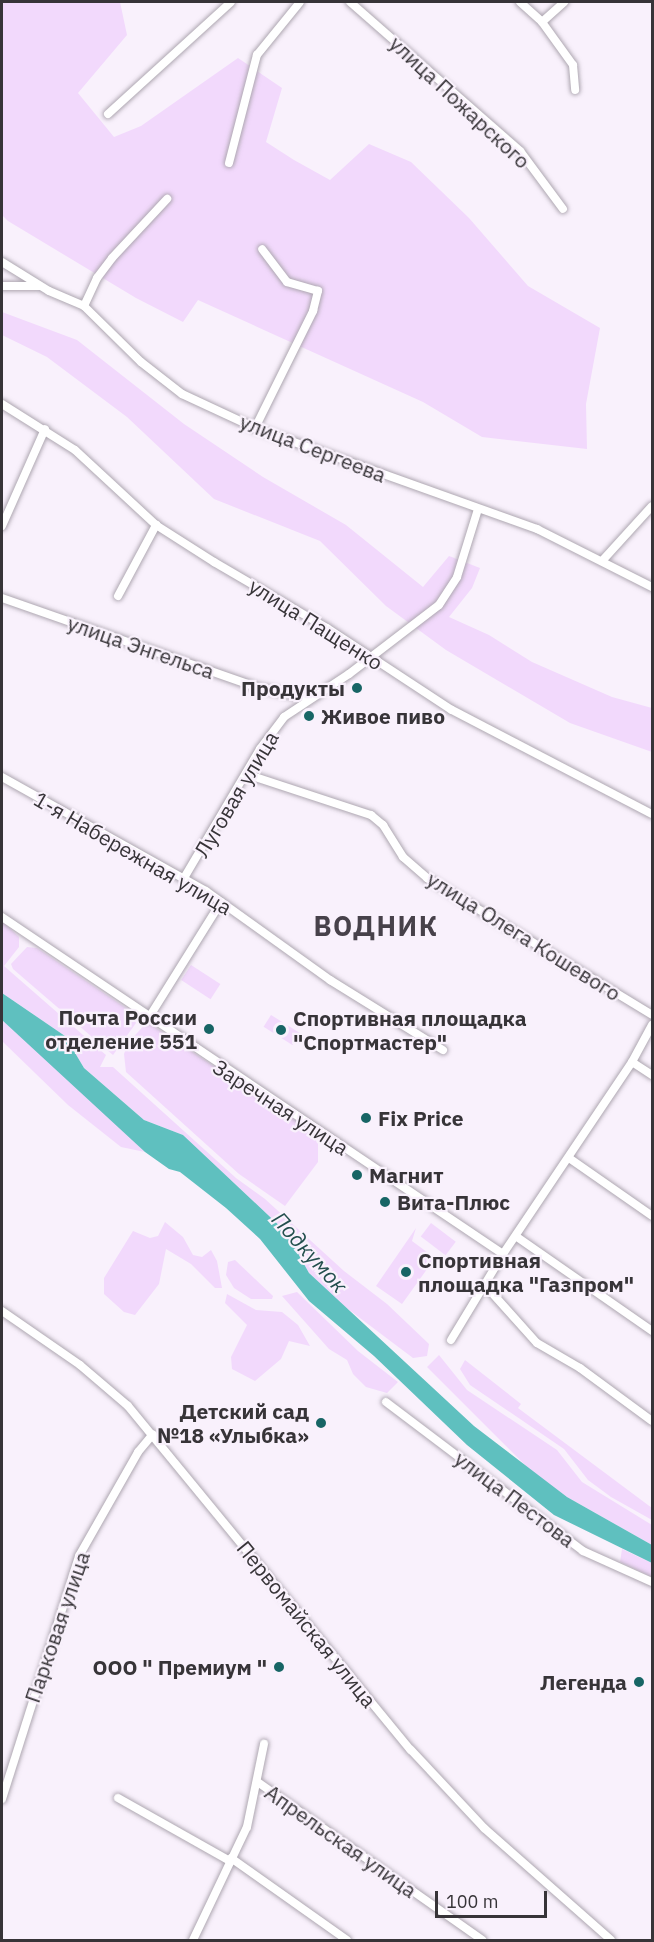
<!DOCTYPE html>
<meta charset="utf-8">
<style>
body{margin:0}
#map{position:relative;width:654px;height:1942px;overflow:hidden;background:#f9f1fc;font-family:"IBM Plex Sans",sans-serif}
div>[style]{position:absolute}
.green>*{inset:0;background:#f2d9fc;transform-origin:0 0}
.water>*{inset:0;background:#5fc0bf}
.roads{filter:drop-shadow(0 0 2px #aea7b1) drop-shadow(0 0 2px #aea7b1)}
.minor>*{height:8px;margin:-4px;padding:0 4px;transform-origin:4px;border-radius:4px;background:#fff}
.dots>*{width:16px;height:16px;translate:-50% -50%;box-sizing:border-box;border:3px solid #f9f1fc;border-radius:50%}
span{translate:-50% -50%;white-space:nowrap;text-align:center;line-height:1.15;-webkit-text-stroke:4.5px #f9f1fc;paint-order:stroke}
.street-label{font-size:21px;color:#373438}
.poi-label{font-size:21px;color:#373438;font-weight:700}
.right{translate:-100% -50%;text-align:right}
.left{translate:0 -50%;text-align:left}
.water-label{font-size:22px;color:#234f4e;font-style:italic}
.district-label{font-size:27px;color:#47414a;font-weight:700;letter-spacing:1.5px}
.frame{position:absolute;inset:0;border:3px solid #373438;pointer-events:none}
.scale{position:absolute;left:435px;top:1891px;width:112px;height:27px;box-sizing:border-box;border:3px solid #373438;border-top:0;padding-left:8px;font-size:18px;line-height:21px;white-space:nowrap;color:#373438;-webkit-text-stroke:4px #f9f1fc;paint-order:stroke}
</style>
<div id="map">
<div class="green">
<div style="clip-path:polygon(2px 2px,120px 2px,127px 35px,78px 93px,114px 137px,141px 126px,238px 58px,282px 88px,266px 142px,294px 160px,330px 180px,369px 144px,411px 162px,469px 218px,528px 286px,600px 328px,586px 404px,587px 449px,482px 437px,423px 402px,198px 300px,183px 322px,136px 298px,8px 221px,2px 215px)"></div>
<div style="clip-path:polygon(2px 312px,77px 340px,184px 424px,263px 477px,346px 525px,423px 587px,449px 556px,480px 568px,472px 588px,449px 617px,489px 635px,532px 662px,612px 697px,652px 708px,652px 752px,570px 723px,446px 650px,386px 606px,320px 541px,214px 499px,127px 417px,47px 357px,2px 335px)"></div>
<div style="clip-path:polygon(2px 921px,19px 937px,19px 947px,4px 966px,106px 1055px,100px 1067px,113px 1067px,236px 1178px,265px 1199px,344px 1271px,387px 1304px,429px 1344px,427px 1356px,413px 1358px,344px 1306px,309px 1273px,286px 1232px,183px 1135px,144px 1120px,84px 1068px,65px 1036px,2px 993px)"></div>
<div style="clip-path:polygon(27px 947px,37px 948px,129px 1010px,136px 1023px,113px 1055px,13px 969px,11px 964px)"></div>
<div style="left:191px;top:965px;width:35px;height:18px;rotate:33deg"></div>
<div style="left:271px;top:1015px;width:34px;height:14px;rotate:32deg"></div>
<div style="clip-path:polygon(2px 1020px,90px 1098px,145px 1152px,121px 1147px,68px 1105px,2px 1041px)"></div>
<div style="clip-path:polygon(147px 1022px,309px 1129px,318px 1144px,318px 1162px,285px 1206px,239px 1174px,126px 1072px,124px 1054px,128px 1043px)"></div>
<div style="clip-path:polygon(165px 1222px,183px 1237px,193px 1255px,202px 1257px,211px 1250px,217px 1261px,222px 1288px,215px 1288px,191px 1264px,166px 1249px,159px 1284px,135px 1315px,124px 1312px,104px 1294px,104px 1278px,133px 1231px,150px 1238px,158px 1236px)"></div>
<div style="left:431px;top:1223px;width:31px;height:17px;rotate:37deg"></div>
<div style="clip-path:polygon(416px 1228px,412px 1241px,435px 1258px,402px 1304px,376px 1286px)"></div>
<div style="clip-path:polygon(235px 1260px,273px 1296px,272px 1299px,251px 1299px,234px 1288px,226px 1275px,228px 1262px)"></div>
<div style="clip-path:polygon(297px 1292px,358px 1351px,398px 1382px,387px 1393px,366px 1387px,353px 1374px,347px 1360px,329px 1349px,282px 1296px)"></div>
<div style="clip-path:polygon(227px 1294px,256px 1310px,282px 1312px,298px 1325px,310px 1346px,289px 1341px,281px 1359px,255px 1381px,232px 1369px,231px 1357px,247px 1325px,225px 1303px)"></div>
<div style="clip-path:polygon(439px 1355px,467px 1390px,557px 1450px,582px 1482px,652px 1525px,652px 1545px,567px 1497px,534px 1474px,427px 1367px)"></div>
<div style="clip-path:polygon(465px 1360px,521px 1404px,518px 1408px,652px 1508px,652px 1520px,611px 1497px,588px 1480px,564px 1449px,470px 1385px,460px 1369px)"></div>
<div style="clip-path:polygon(622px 1549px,652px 1563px,652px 1577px,620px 1562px)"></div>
</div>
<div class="water">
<div style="clip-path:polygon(2px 993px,65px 1036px,84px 1068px,144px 1120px,183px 1135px,286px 1232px,309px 1273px,474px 1426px,567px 1497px,652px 1545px,652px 1563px,554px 1515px,467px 1445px,374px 1356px,309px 1301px,260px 1239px,226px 1208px,180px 1172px,169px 1169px,145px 1152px,2px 1020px)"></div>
</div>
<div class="roads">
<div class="minor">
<div style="left:350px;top:2px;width:226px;rotate:41.2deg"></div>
<div style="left:520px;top:151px;width:72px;rotate:53.4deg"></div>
<div style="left:520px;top:2px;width:30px;rotate:42deg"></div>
<div style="left:542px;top:22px;width:53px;rotate:54.2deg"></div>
<div style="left:573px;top:65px;width:25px;rotate:85deg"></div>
<div style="left:542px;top:22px;width:30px;rotate:-42deg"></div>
<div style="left:108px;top:114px;width:166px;rotate:-42.3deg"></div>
<div style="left:229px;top:163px;width:112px;rotate:-75.5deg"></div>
<div style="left:257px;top:55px;width:68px;rotate:-50.9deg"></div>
<div style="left:2px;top:262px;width:55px;rotate:31.7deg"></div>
<div style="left:49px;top:291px;width:38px;rotate:23deg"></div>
<div style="left:84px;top:306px;width:80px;rotate:44.5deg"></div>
<div style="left:141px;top:362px;width:52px;rotate:38deg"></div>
<div style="left:182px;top:394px;width:81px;rotate:25deg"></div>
<div style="left:255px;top:428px;width:300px;rotate:19.7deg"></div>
<div style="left:537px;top:529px;width:129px;rotate:26.8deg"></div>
<div style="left:2px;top:286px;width:37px"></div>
<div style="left:84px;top:306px;width:31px;rotate:-65deg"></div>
<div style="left:97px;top:278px;width:25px;rotate:-53deg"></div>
<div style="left:112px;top:258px;width:81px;rotate:-47deg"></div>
<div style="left:2px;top:404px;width:86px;rotate:32.2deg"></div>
<div style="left:75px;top:450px;width:110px;rotate:42.8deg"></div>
<div style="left:156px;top:525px;width:69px;rotate:32.5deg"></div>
<div style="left:214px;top:562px;width:131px;rotate:30.3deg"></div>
<div style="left:327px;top:628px;width:149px;rotate:33.3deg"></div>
<div style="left:452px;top:710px;width:225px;rotate:27.5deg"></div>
<div style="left:255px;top:428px;width:131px;rotate:-63.6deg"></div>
<div style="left:313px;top:311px;width:21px;rotate:-76deg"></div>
<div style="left:318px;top:291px;width:32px;rotate:-164deg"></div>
<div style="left:287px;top:282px;width:41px;rotate:-127.1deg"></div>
<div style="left:2px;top:526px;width:106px;rotate:-66.1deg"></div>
<div style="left:602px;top:561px;width:74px;rotate:-47.7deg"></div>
<div style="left:118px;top:596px;width:81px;rotate:-61.8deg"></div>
<div style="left:2px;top:598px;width:272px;rotate:19.3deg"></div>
<div style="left:259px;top:688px;width:52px;rotate:11.1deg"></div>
<div style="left:246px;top:774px;width:132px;rotate:18.2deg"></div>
<div style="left:371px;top:815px;width:16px;rotate:40deg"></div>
<div style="left:383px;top:825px;width:38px;rotate:58deg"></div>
<div style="left:403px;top:857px;width:32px;rotate:41deg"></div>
<div style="left:427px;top:878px;width:263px;rotate:31.3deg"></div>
<div style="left:2px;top:777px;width:234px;rotate:29.2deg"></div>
<div style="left:206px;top:891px;width:153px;rotate:35.7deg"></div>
<div style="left:330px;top:980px;width:133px;rotate:31.8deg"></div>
<div style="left:184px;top:878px;width:150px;rotate:-59.5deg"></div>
<div style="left:260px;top:749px;width:40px;rotate:-53deg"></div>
<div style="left:284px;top:717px;width:78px;rotate:-33.5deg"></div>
<div style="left:349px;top:674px;width:113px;rotate:-37.5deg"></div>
<div style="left:439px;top:605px;width:33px;rotate:-57deg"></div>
<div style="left:457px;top:577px;width:71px;rotate:-72.8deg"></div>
<div style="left:2px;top:917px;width:604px;rotate:33.93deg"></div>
<div style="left:148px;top:1019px;width:138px;rotate:-58deg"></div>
<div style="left:652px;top:1025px;width:42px;rotate:118.4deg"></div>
<div style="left:632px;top:1062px;width:24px;rotate:33deg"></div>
<div style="left:569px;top:1158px;width:101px;rotate:34.9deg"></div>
<div style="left:517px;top:1237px;width:165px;rotate:34.8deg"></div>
<div style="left:484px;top:1284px;width:79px;rotate:48.1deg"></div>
<div style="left:537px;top:1343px;width:50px;rotate:30.2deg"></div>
<div style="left:580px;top:1368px;width:89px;rotate:36.4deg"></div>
<div style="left:2px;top:1311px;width:95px;rotate:34.7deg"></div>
<div style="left:80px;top:1365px;width:63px;rotate:40.5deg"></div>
<div style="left:128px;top:1406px;width:445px;rotate:50.6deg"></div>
<div style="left:411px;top:1750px;width:107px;rotate:46.9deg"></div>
<div style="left:484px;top:1828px;width:169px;rotate:41.4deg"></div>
<div style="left:451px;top:1340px;width:100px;rotate:-58.8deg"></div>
<div style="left:503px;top:1254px;width:231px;rotate:-56.1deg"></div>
<div style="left:386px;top:1402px;width:247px;rotate:37.1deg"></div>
<div style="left:583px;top:1551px;width:76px;rotate:24.2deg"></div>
<div style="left:259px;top:1783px;width:273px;rotate:35.1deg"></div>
<div style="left:118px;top:1798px;width:129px;rotate:29.4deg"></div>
<div style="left:2px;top:1799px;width:255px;rotate:-72.4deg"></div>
<div style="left:79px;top:1556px;width:120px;rotate:-60.4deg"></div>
<div style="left:138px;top:1452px;width:23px;rotate:-50deg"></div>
<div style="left:231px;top:1858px;width:142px;rotate:35.3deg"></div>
<div style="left:193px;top:1940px;width:125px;rotate:-64.5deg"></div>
<div style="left:247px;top:1827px;width:85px;rotate:-78.4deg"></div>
</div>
</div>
<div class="dots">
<div style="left:357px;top:688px;background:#176565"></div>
<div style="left:309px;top:716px;background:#176565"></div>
<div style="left:209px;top:1029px;background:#176565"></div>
<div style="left:281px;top:1030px;background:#176565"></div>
<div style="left:366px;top:1118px;background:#176565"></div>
<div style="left:357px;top:1175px;background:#176565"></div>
<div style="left:385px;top:1202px;background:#176565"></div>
<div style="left:406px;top:1272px;background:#176565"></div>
<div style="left:321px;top:1423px;background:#176565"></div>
<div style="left:279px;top:1667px;background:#176565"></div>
<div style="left:639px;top:1682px;background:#176565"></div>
</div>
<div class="street-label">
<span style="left:460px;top:102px;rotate:43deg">улица Пожарского</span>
<span style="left:313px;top:448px;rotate:21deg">улица Сергеева</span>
<span style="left:316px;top:624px;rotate:32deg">улица Пащенко</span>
<span style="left:141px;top:647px;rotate:19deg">улица Энгельса</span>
<span style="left:236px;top:794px;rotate:-59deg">Луговая улица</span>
<span style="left:133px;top:853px;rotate:30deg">1-я Набережная улица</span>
<span style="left:524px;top:936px;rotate:32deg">улица Олега Кошевого</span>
<span style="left:281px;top:1107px;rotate:33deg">Заречная улица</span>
<span style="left:515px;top:1499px;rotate:37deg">улица Пестова</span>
<span style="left:307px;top:1624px;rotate:51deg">Первомайская улица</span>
<span style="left:57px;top:1627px;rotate:-71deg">Парковая улица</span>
<span style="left:341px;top:1841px;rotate:35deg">Апрельская улица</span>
</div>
<div class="poi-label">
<span class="right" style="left:345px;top:688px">Продукты</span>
<span class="left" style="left:321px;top:716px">Живое пиво</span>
<span class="right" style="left:197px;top:1029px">Почта России<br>отделение 551</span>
<span class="left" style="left:293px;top:1030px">Спортивная площадка<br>"Спортмастер"</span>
<span class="left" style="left:378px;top:1118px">Fix Price</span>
<span class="left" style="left:369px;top:1175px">Магнит</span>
<span class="left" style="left:397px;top:1202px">Вита-Плюс</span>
<span class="left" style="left:418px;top:1272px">Спортивная<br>площадка "Газпром"</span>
<span class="right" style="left:309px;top:1423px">Детский сад<br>№18 «Улыбка»</span>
<span class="right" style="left:267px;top:1667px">ООО " Премиум "</span>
<span class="right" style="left:627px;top:1682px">Легенда</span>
</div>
<div class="water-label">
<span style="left:310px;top:1252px;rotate:48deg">Подкумок</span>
</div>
<div class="district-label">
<span style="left:376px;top:926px">ВОДНИК</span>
</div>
<div class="frame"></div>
<div class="scale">100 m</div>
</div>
